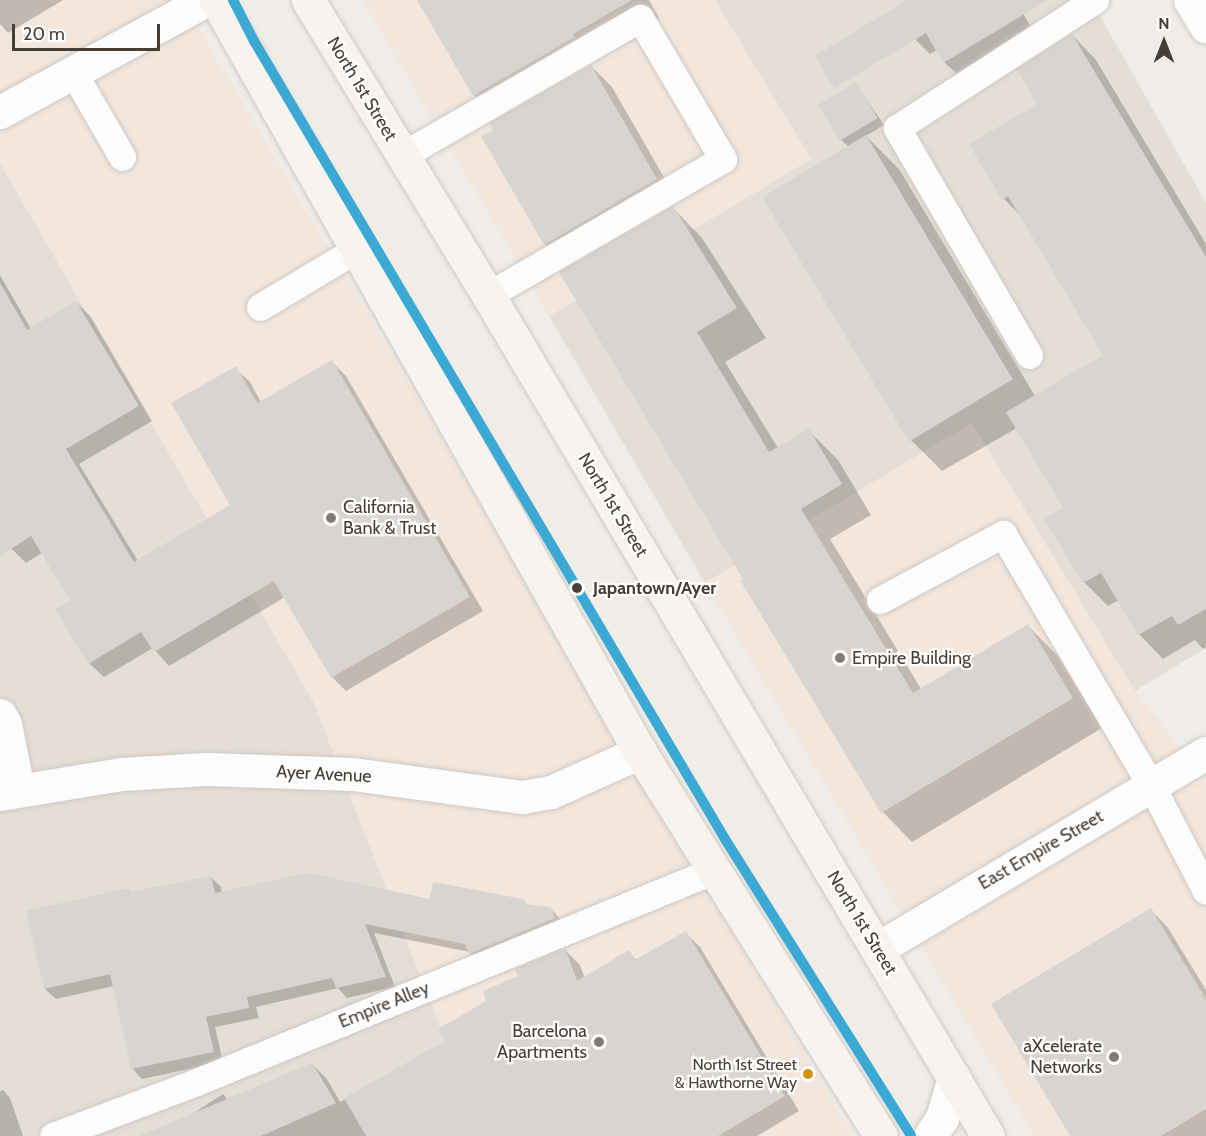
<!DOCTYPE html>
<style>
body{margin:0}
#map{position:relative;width:1206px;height:1136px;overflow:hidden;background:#f0ede9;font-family:Cabin,sans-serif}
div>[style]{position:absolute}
.residential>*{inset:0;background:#e5ded6}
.commercial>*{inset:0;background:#f3e6dc}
.shadow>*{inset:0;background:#0003}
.building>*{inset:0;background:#d8d4d0;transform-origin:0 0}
.roads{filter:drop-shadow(0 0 2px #cdc9c5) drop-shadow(0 0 2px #cdc9c5)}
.service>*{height:27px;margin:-13.5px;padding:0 13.5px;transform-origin:13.5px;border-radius:13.5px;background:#fdfcfc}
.minor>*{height:33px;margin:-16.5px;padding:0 16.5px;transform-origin:16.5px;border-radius:16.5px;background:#fdfcfc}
.tertiary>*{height:33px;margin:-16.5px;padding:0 16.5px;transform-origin:16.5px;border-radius:16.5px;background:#fdfcfc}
.secondary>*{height:33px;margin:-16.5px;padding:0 16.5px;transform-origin:16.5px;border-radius:16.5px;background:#f7f3ee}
.rail-1>*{height:10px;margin:-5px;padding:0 5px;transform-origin:5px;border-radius:5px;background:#3ca8d4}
.dots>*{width:16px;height:16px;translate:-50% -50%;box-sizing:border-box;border:3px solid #fff;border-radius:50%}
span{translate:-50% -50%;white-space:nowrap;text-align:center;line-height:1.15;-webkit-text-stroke:4.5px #fff;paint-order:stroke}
.bus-label{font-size:16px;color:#463d35}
.right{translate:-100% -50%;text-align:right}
.street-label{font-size:18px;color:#463d35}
.poi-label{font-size:18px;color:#463d35}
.left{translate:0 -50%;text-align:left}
.stop-label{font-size:18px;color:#463d35;font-weight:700}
.north{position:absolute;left:1134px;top:12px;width:60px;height:60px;-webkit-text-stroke:4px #fff;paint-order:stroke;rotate:0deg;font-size:16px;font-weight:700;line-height:24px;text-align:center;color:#463d35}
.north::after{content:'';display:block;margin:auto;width:21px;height:27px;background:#463d35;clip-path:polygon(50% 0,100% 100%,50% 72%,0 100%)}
.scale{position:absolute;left:12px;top:24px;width:148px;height:27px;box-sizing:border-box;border:3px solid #463d35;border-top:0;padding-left:8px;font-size:18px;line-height:21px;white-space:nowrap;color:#463d35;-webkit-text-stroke:4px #fff;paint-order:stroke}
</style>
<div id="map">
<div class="residential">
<div style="clip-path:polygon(715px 0,1091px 0,1206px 203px,1206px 648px,1135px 691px,972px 423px,705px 583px,549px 316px,811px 159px)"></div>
<div style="clip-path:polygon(0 163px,314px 703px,483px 1136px,0 1136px)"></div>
</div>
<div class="commercial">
<div style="clip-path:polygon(0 0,182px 0,853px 1136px,483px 1136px,314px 703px,0 163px)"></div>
<div style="clip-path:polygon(362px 0,715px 0,811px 159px,549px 316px)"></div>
<div style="clip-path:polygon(972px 423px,1135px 691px,1206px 780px,1206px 1136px,1034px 1136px,705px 583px)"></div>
</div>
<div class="shadow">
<div style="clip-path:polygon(0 0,63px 0,8px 33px,0 24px)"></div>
<div style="clip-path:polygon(419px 0,649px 0,659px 18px,495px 116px,474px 95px)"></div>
<div style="clip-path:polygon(912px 0,1015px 0,1034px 32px,959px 76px,944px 62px,937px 50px,930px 54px,915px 39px)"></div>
<div style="clip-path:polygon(1072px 35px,1096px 60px,1206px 244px,1206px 647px,1203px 649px,1195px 640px,1163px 659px,1139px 634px,1119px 600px,1108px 606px,1084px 582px,1065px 509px,1017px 428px,942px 471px,909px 438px,764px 197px,849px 147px,841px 140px,856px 84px,884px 125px,866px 136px,899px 169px,1035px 396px,1105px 356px,1022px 217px,1004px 199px,1039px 104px)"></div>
<div style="clip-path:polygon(591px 66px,612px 87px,677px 200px,566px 265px,545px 244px)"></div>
<div style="clip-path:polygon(673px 208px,702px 238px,766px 338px,725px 362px,778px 448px,808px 430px,838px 460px,871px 515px,830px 539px,921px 689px,1028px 626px,1058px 656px,1102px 728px,912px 842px,883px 812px,742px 581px,745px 579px)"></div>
<div style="clip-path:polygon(0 275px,31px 329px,76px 302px,91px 317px,152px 421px,79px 464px,138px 561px,232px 505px,235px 368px,250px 382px,261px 402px,332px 362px,346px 376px,483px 611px,346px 691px,332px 677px,285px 597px,169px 666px,153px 648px,104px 677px,89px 663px,72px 601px,43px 552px,26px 563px,11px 548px,0 529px)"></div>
<div style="clip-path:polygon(211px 877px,221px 887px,222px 893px,527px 905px,550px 908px,560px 919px,480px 963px,470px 952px,374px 933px,395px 987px,347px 998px,338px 988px,256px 1007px,259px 1018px,215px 1027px,223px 1062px,142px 1079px,132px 1068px,114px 986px,56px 999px,45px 989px,128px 890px,132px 893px)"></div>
<div style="clip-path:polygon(1151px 910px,1168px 928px,1206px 990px,1206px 1136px,1072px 1136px)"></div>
<div style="clip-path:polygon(685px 932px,700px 947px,799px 1111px,757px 1136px,158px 1136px,223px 1094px,228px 1100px,312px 1064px,327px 1079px,340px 1102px,447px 1041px,488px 1002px,520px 977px,565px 950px,580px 965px,585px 979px,629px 952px,637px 961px)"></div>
<div style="clip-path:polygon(3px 1090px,10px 1098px,23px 1136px,0 1136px,0 1091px)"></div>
</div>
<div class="building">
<div style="clip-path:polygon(417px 0,632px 0,573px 34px,575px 37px,473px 96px)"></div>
<div style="clip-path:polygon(907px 0,1048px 0,943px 63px,926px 33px,834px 88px,815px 56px)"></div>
<div style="clip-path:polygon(1072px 34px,1206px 257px,1206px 609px,1178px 625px,1172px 616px,1138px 635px,1101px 573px,1083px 583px,1044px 519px,1063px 508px,1006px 412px,1103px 355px,1008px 196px,1002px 200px,969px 144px,1037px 104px,1017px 69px)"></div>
<div style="clip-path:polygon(591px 65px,657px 179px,544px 245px,481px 136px,493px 130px,489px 123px)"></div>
<div style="left:856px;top:82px;width:42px;height:44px;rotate:59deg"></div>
<div style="left:866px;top:135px;width:285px;height:121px;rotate:59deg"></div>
<div style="clip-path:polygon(673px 206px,737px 308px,697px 332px,769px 452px,809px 429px,842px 484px,801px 509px,913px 693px,1028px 624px,1073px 698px,881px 813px,740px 580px,743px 579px,559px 272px)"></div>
<div style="clip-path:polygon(0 283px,27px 330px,76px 301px,139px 406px,66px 449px,134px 562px,230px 505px,171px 403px,236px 366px,257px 403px,332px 360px,470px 597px,331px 678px,274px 581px,154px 652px,141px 632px,88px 664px,55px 609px,70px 600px,31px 536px,0 556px)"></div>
<div style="clip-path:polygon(308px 873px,430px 899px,433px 882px,523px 899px,527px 904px,551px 907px,555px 918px,469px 954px,465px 944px,365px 924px,386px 977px,336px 988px,332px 978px,247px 997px,249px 1008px,206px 1017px,214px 1052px,131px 1069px,110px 974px,44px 989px,26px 911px,129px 888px,130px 892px,211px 876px,215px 893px)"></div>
<div style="clip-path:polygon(1151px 908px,1206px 999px,1206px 1109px,1161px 1136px,1070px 1136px,991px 1004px)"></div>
<div style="clip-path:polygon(686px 931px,785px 1096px,718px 1136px,366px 1136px,344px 1098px,445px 1041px,438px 1029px,486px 1001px,483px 991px,518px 976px,515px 969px,565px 948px,577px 981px,629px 950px,635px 960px)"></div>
<div style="clip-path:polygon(312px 1063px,336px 1103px,261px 1136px,139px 1136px)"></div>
</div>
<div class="roads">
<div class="service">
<div style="left:73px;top:72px;width:98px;rotate:60deg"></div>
<div style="left:403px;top:155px;width:274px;rotate:-30deg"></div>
<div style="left:640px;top:18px;width:164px;rotate:59.5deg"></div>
<div style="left:723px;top:159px;width:272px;rotate:149.9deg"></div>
<div style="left:260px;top:307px;width:113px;rotate:-30.9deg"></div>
<div style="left:1029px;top:355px;width:263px;rotate:-120.2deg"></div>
<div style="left:897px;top:128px;width:236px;rotate:-32.9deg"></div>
<div style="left:880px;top:600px;width:140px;rotate:-28.2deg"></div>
<div style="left:1003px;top:534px;width:291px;rotate:59.5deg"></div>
<div style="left:1151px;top:785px;width:119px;rotate:62.6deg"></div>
<div style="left:53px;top:1136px;width:151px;rotate:-20.6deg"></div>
<div style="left:194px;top:1083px;width:563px;rotate:-22.24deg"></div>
</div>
<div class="minor">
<div style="left:1190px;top:0;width:31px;rotate:59deg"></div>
<div style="left:0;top:112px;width:234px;rotate:-28.5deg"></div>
<div style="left:0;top:715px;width:10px;rotate:61deg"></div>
<div style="left:5px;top:724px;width:66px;rotate:78.7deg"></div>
<div style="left:0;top:794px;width:123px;rotate:-9.4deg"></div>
<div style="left:121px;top:774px;width:86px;rotate:-3.3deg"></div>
<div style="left:207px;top:769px;width:146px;rotate:2deg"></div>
<div style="left:353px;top:774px;width:171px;rotate:7.8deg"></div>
<div style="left:522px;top:797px;width:29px;rotate:-10deg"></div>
<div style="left:551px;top:792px;width:98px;rotate:-24.2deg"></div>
</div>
<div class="tertiary">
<div style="left:877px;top:949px;width:383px;rotate:-30.8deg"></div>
<div style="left:930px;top:1136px;width:22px;rotate:-56deg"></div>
<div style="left:942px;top:1118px;width:42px;rotate:-73.3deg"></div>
</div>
<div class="secondary">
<div style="left:216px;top:0;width:863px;rotate:60.58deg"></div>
<div style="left:640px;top:752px;width:453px;rotate:57.9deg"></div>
<div style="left:308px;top:0;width:346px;rotate:58.6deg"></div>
<div style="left:488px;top:295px;width:978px;rotate:59.27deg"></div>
</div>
</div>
<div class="rail-1">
<div style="left:233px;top:0;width:46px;rotate:62.9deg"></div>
<div style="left:254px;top:41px;width:927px;rotate:59.45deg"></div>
<div style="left:725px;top:839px;width:350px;rotate:57.9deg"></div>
</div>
<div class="dots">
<div style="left:331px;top:518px;background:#827b74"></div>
<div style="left:577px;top:588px;background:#463d35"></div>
<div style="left:840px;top:658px;background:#827b74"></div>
<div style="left:599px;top:1042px;background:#827b74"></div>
<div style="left:1114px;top:1057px;background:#827b74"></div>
<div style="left:808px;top:1074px;background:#d4910b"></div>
</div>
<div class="bus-label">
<span class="right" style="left:797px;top:1074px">North 1st Street<br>&amp; Hawthorne Way</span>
</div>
<div class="street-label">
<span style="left:362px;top:89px;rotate:59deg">North 1st Street</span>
<span style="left:613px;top:505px;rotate:59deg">North 1st Street</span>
<span style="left:324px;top:774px;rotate:3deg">Ayer Avenue</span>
<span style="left:1041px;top:850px;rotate:-30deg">East Empire Street</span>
<span style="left:862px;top:923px;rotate:59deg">North 1st Street</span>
<span style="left:384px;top:1005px;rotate:-22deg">Empire Alley</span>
</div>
<div class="poi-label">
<span class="left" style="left:343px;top:518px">California<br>Bank &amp; Trust</span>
<span class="left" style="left:852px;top:658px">Empire Building</span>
<span class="right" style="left:587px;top:1042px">Barcelona<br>Apartments</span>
<span class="right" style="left:1102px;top:1057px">aXcelerate<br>Networks</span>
</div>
<div class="stop-label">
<span class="left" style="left:593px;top:588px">Japantown/Ayer</span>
</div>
<div class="north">N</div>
<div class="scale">20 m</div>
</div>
